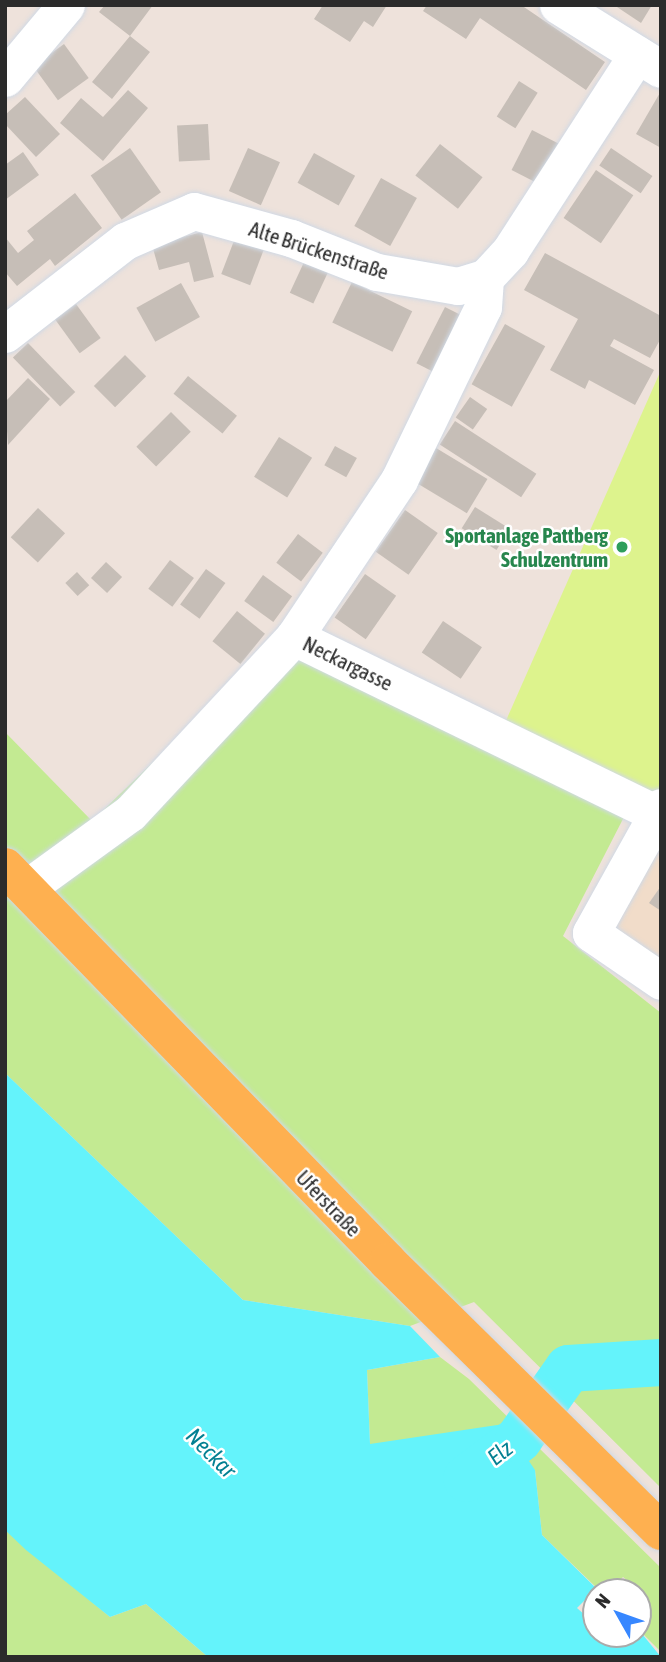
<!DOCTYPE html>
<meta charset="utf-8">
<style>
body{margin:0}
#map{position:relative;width:666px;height:1662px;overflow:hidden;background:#eee2db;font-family:"Asap Condensed",sans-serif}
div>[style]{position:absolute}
.education>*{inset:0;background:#f1dcc9}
.green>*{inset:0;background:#c3ea92}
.pitch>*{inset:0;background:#ddf38d}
.water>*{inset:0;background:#64f3fb}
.pier>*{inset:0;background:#eee2db}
.river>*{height:47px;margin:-23.5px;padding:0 23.5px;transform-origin:23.5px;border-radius:23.5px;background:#64f3fb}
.building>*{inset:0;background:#c6beb7;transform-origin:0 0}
.roads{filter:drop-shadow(0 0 2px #d0d9e5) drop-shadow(0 0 2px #d0d9e5)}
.minor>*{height:37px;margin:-18.5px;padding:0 18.5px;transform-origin:18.5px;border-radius:18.5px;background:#fff}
.major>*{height:38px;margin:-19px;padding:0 19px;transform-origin:19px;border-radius:19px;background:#feb050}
.dots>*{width:19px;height:19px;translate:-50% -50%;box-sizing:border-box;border:4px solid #fff;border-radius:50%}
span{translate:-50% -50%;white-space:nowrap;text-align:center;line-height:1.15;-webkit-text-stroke:5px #fff;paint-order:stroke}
.street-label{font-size:21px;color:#2b2b2b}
.leisure-label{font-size:21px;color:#27864d;font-weight:700}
.right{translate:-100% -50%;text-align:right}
.water-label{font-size:23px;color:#038092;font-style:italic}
.frame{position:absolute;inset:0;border:7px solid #2b2b2b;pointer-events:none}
.north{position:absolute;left:582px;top:1578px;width:70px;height:70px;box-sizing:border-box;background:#fff;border:2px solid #aaa;border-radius:50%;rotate:310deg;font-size:19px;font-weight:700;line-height:28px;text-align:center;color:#2b2b2b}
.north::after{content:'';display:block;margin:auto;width:24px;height:32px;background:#3787ff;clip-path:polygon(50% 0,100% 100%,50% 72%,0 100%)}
</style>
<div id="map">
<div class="education">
<div style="clip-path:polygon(661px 842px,661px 1002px,598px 952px)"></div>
</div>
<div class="green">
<div style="clip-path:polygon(301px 659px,625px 815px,563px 936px,661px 1013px,661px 1488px,474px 1302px,410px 1326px,243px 1300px,5px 1073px,5px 732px,92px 821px,228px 690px)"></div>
<div style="clip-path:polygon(440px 1357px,469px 1379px,661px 1568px,661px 1652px,638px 1629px,638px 1592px,627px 1592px,633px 1585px,623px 1577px,608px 1592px,601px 1592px,542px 1535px,535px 1470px,370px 1444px,367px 1370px)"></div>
<div style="clip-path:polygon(5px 1530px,110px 1617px,146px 1604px,208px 1657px,5px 1657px)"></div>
</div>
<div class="pitch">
<div style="clip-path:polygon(661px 370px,661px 786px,655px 797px,504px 725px)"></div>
</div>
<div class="water">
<div style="clip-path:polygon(5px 1073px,243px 1300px,410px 1326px,440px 1357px,367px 1370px,370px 1444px,504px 1424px,535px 1470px,542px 1535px,600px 1592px,596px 1592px,596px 1634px,638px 1634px,638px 1629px,661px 1657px,208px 1657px,146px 1604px,110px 1617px,26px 1550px,5px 1530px)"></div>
</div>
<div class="pier">
<div style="clip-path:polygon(585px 1600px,596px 1605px,596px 1625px,577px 1608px)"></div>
</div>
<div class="river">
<div style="left:466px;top:1478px;width:65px;rotate:-36.9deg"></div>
<div style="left:518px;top:1439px;width:87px;rotate:-54.8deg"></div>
<div style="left:568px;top:1368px;width:93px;rotate:-3.7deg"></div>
</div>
<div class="building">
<div style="clip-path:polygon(105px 5px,153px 5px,130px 36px,150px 52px,112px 99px,92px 82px,130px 36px,99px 12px)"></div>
<div style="clip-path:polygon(323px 5px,387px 5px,373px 27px,364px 21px,350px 42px,314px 19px)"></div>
<div style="clip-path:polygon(427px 5px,521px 5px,605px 62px,586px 90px,480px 18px,466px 39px,423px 11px)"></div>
<div style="clip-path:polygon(614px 5px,652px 5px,641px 23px)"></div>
<div style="left:64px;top:44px;width:42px;height:38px;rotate:54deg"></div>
<div style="left:519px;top:81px;width:22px;height:42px;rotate:32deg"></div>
<div style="clip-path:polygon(128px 90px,148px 108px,103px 161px,60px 123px,81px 98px,103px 117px)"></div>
<div style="clip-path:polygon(661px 91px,661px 148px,636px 134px)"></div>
<div style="clip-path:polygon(25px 97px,60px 134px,36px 157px,5px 124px,5px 115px)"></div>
<div style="left:208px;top:124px;width:36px;height:31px;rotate:87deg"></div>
<div style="left:532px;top:130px;width:34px;height:45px;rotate:27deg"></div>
<div style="left:440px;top:144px;width:54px;height:40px;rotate:38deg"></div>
<div style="left:130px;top:148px;width:54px;height:48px;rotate:55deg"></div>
<div style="left:248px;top:148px;width:35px;height:47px;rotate:24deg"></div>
<div style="left:611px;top:148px;width:50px;height:21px;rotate:34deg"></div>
<div style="clip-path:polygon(23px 152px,39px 175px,5px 200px,5px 165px)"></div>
<div style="left:314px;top:153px;width:47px;height:34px;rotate:29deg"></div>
<div style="left:596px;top:170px;width:45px;height:58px;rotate:34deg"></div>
<div style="left:381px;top:178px;width:41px;height:55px;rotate:29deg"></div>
<div style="clip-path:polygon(75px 193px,102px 228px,55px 266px,50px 259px,17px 286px,5px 272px,5px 237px,18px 253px,34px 240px,27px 231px)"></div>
<div style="clip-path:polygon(202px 232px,214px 277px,194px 282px,189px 262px,159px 270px,152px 245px)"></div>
<div style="left:237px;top:233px;width:31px;height:44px;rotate:21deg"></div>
<div style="clip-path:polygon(545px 253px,661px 316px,661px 338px,650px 358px,614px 339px,610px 346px,654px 370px,635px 405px,589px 380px,585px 389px,550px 370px,578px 319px,524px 290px)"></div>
<div style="left:305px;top:260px;width:26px;height:36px;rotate:25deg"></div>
<div style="left:352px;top:282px;width:67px;height:45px;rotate:26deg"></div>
<div style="left:181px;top:283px;width:39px;height:51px;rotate:61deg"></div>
<div style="left:76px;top:304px;width:42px;height:26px;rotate:54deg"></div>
<div style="left:445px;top:307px;width:20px;height:63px;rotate:27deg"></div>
<div style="left:505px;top:324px;width:46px;height:69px;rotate:29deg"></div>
<div style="left:28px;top:343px;width:68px;height:21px;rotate:46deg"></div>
<div style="left:125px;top:355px;width:30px;height:44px;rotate:45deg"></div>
<div style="left:188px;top:376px;width:63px;height:23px;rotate:39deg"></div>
<div style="clip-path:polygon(28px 378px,50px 399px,8px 445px,5px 402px)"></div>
<div style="left:470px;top:397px;width:21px;height:25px;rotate:35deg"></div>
<div style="left:171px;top:412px;width:28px;height:49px;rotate:45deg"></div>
<div style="left:455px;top:421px;width:97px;height:28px;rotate:33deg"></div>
<div style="left:279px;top:437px;width:39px;height:47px;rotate:32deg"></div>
<div style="left:335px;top:446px;width:25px;height:22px;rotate:29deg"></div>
<div style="left:436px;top:448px;width:60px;height:40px;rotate:31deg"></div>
<div style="left:475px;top:507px;width:41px;height:25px;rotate:32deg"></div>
<div style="left:38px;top:508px;width:37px;height:40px;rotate:43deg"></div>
<div style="left:405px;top:510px;width:40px;height:51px;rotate:35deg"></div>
<div style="left:298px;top:534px;width:31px;height:36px;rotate:37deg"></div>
<div style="left:170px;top:560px;width:30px;height:36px;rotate:37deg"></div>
<div style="left:106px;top:562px;width:22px;height:22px;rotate:43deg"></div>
<div style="left:206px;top:569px;width:24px;height:44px;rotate:36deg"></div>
<div style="left:77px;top:572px;width:18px;height:16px;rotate:47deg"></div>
<div style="left:365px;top:574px;width:38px;height:53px;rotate:35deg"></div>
<div style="left:263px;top:575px;width:36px;height:32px;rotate:36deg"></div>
<div style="left:237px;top:611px;width:36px;height:39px;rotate:39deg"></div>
<div style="left:443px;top:621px;width:47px;height:38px;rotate:34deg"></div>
<div style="clip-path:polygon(661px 886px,661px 911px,649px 903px)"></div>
</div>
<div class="roads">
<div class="minor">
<div style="left:558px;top:5px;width:121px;rotate:31.9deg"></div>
<div style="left:5px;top:78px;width:95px;rotate:-50.1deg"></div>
<div style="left:5px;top:334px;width:152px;rotate:-37.8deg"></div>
<div style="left:125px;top:241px;width:75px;rotate:-23.5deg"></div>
<div style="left:194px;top:211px;width:101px;rotate:15.6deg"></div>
<div style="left:291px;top:238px;width:92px;rotate:21.6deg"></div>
<div style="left:377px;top:272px;width:82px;rotate:9.8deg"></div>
<div style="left:458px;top:286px;width:28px;rotate:-17deg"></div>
<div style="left:485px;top:278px;width:37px;rotate:-47deg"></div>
<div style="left:510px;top:251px;width:234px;rotate:-57.1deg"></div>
<div style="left:294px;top:637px;width:404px;rotate:26deg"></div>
<div style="left:661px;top:807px;width:144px;rotate:119.1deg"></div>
<div style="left:591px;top:933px;width:85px;rotate:34.4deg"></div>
<div style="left:28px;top:887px;width:126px;rotate:-36deg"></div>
<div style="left:130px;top:813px;width:241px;rotate:-47deg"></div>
<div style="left:294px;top:637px;width:189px;rotate:-56.2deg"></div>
<div style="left:399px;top:480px;width:192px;rotate:-64.1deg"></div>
<div style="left:483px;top:307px;width:29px;rotate:-86deg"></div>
</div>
<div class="major">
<div style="left:5px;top:867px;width:550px;rotate:45.88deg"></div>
<div style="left:388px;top:1262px;width:383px;rotate:44.6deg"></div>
</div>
</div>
<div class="dots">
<div style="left:622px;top:547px;background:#2e9e5b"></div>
</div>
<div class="street-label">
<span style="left:319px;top:250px;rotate:18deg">Alte Brückenstraße</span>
<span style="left:348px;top:663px;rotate:26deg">Neckargasse</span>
<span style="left:329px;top:1203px;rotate:46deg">Uferstraße</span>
</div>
<div class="leisure-label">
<span class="right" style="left:608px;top:547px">Sportanlage Pattberg<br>Schulzentrum</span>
</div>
<div class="water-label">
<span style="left:211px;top:1453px;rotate:45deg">Neckar</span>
<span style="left:500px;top:1453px;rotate:-38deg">Elz</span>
</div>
<div class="frame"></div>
<div class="north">N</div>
</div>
